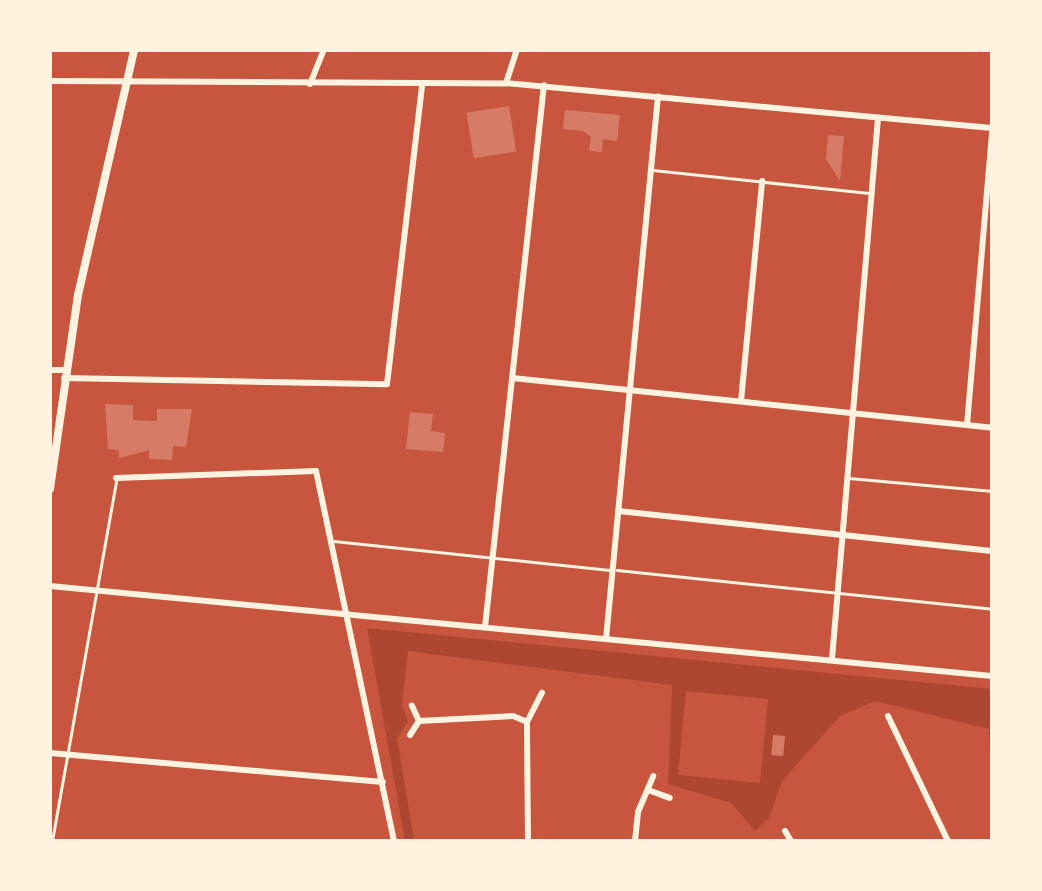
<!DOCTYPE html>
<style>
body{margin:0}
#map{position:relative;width:1042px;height:891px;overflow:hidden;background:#c8553d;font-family:"Asap Condensed",sans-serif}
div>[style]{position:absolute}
.green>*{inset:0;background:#ae4732}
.building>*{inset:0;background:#d67c66;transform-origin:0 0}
.service>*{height:2.5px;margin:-1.25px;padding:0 1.25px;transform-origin:1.25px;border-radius:1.25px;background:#fff3e0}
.minor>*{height:6px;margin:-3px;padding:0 3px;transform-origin:3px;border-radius:3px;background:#fff3e0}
.tertiary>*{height:8px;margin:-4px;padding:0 4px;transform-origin:4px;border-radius:4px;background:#fff3e0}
span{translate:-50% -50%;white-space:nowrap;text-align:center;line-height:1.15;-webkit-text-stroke:8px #fff3e0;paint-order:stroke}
.frame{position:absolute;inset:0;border:52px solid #fff3e0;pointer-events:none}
</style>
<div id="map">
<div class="green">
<div style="clip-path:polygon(evenodd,367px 628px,992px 689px,992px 811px,989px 729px,875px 701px,840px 716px,782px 781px,769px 818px,755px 831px,731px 803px,668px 784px,672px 685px,408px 651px,402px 705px,408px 722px,397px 738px,414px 841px,405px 841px,367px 628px,686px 691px,768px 699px,760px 783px,678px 775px,686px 691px)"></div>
</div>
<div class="building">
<div style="left:509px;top:106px;width:46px;height:43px;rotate:81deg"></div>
<div style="clip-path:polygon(565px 110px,620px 115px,617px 141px,603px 139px,602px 152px,589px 151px,591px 137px,583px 131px,563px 129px)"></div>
<div style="clip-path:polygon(828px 135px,844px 136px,840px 181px,826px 159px)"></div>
<div style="clip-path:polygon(105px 404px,133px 405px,133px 420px,157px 421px,157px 409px,192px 409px,186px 447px,173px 446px,172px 460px,149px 459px,149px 450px,119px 458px,119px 450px,108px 449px)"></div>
<div style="clip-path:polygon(410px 412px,433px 414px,431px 431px,445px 433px,443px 452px,406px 449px)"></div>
<div style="left:773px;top:735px;width:12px;height:20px;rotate:5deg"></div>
</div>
<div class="service">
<div style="left:653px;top:170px;width:217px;rotate:6.1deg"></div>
<div style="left:849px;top:478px;width:144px;rotate:5.2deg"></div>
<div style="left:334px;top:541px;width:277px;rotate:6deg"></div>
<div style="left:617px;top:570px;width:377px;rotate:5.9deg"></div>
<div style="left:52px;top:841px;width:367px;rotate:-79.9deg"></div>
</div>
<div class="minor">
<div style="left:50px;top:81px;width:456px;rotate:0.3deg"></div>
<div style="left:506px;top:83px;width:488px;rotate:5.3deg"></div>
<div style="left:506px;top:83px;width:35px;rotate:-72deg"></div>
<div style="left:310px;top:84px;width:37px;rotate:-68deg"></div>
<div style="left:50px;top:370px;width:14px"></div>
<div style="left:64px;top:378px;width:323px;rotate:1.1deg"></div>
<div style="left:387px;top:384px;width:301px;rotate:-83.3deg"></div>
<div style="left:512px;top:378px;width:483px;rotate:5.9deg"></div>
<div style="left:741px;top:401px;width:221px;rotate:-84.5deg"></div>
<div style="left:967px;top:425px;width:293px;rotate:-85.1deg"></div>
<div style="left:116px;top:478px;width:200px;rotate:-2deg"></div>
<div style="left:316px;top:471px;width:378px;rotate:78.1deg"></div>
<div style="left:618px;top:511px;width:376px;rotate:6.1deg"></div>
<div style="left:50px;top:586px;width:946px;rotate:5.46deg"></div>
<div style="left:485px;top:627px;width:545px;rotate:-83.79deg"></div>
<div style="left:606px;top:639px;width:545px;rotate:-84.53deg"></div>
<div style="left:832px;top:659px;width:543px;rotate:-85.14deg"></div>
<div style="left:888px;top:716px;width:139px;rotate:64.4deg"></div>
<div style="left:419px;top:721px;width:94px;rotate:-3deg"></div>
<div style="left:513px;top:716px;width:15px;rotate:23deg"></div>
<div style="left:410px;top:735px;width:17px;rotate:-57deg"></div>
<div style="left:419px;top:721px;width:17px;rotate:-115deg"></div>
<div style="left:50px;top:753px;width:334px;rotate:5deg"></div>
<div style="left:648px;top:790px;width:23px;rotate:20deg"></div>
<div style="left:785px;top:831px;width:12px;rotate:59deg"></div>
<div style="left:528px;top:841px;width:119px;rotate:-90.5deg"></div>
<div style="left:527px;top:722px;width:33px;rotate:-63deg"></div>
<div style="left:635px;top:841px;width:29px;rotate:-84deg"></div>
<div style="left:638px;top:812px;width:39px;rotate:-67deg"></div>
</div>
<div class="tertiary">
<div style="left:50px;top:489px;width:196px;rotate:-81.8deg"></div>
<div style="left:78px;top:295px;width:251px;rotate:-77.1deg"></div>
</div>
<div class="frame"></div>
</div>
